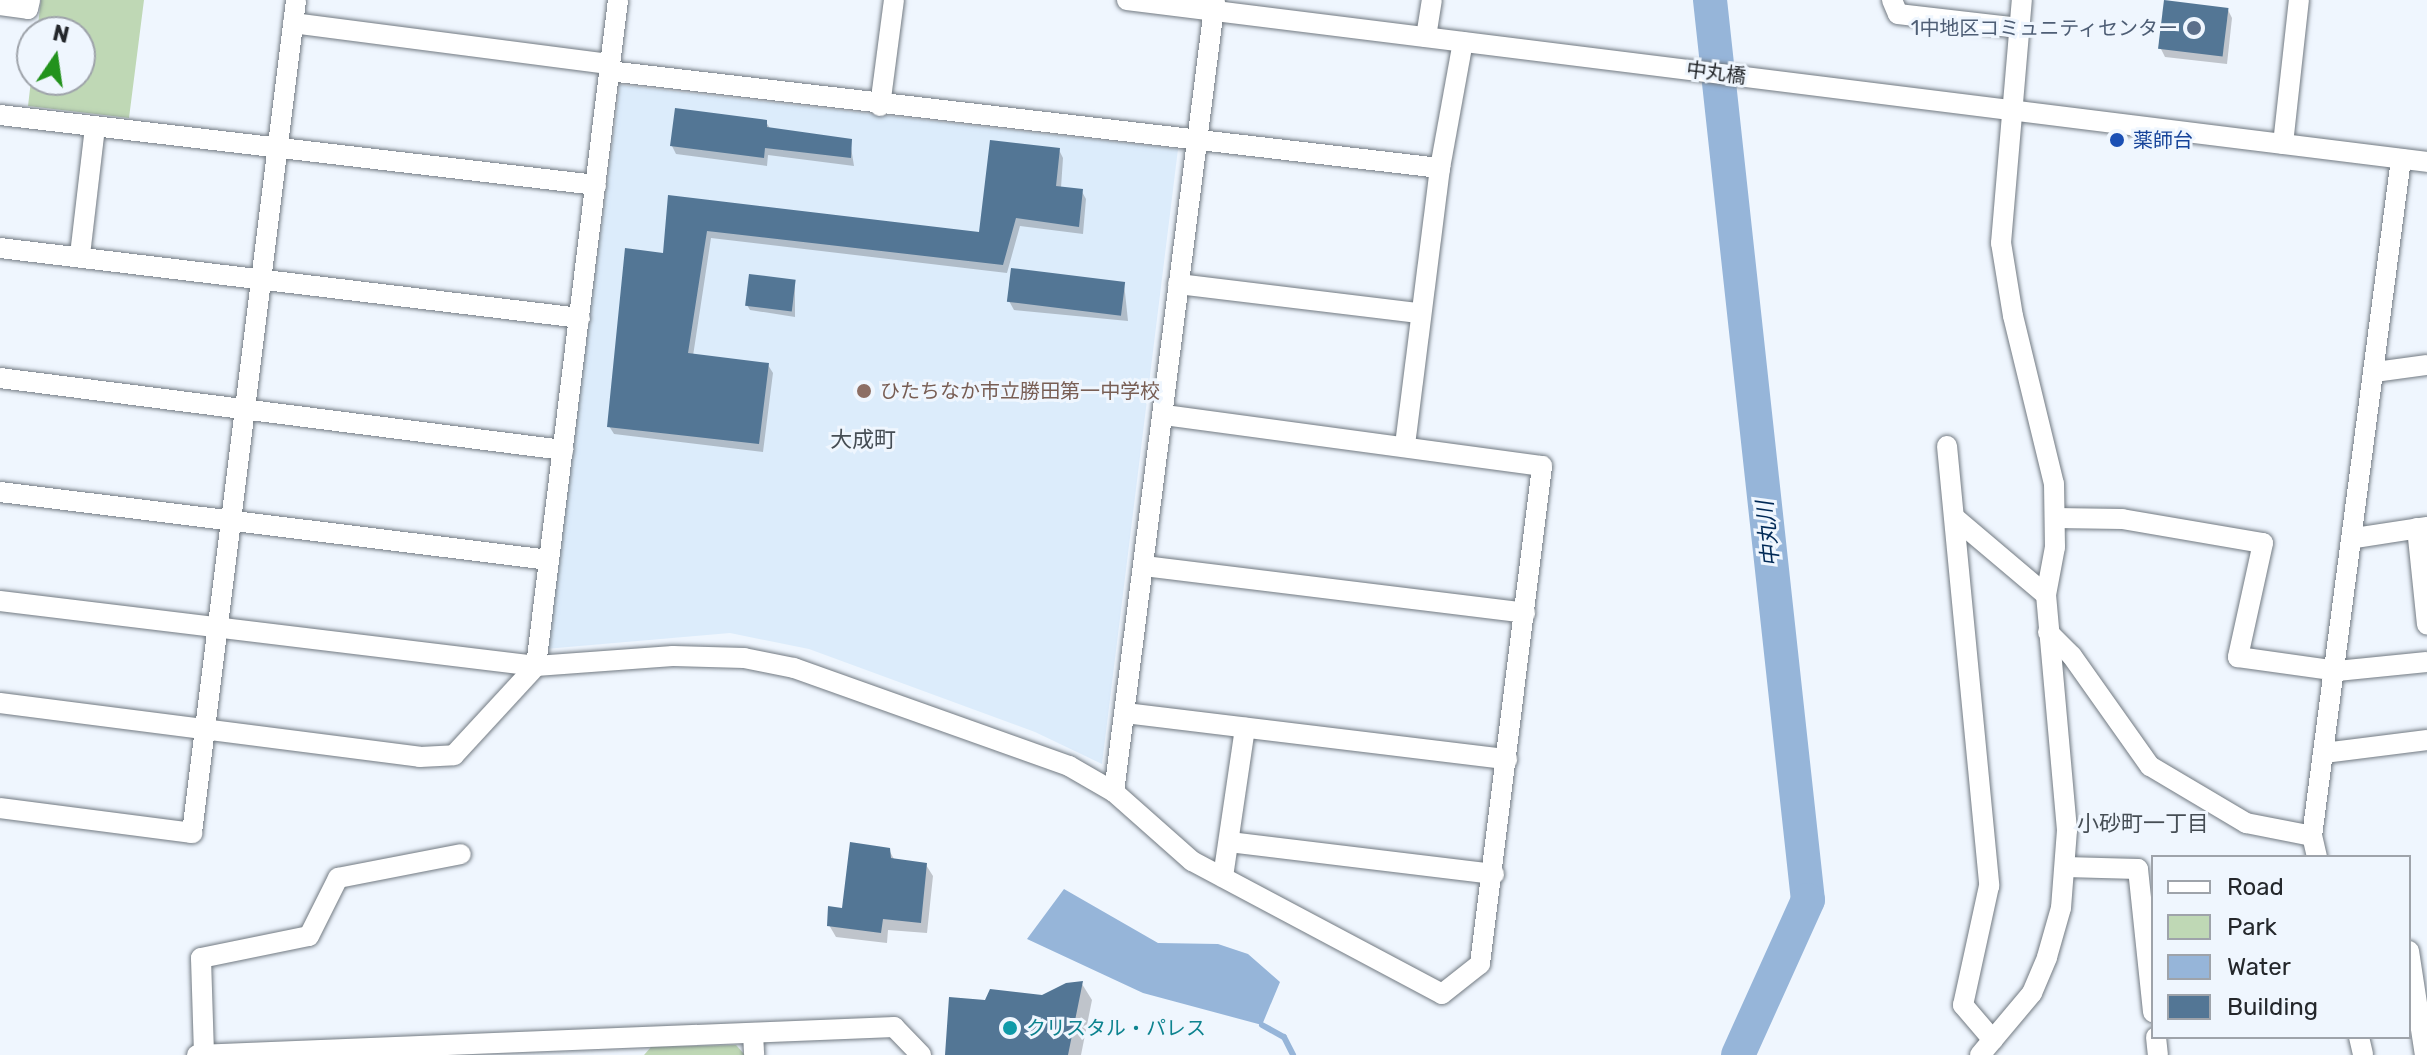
<!DOCTYPE html>
<meta charset="utf-8">
<style>
body{margin:0}
#map{position:relative;width:2427px;height:1055px;overflow:hidden;background:#eff6fe;font-family:Rubik,"Noto Sans JP",sans-serif}
div>[style]{position:absolute}
.built>*{inset:0;background:#dcecfb}
.green>*{inset:0;background:#bfd8b5}
.water>*{inset:0;background:#96b5d9}
.shadow>*{inset:0;background:#0003}
.stream>*{height:6px;margin:-3px;padding:0 3px;transform-origin:3px;border-radius:3px;background:#96b5d9}
.river>*{height:34px;margin:-17px;padding:0 17px;transform-origin:17px;border-radius:17px;background:#96b5d9}
.building>*{inset:0;background:#537695;transform-origin:0 0}
.roads{filter:drop-shadow(0 0 2px #727a82) drop-shadow(0 0 2px #727a82)}
.minor>*{height:20px;margin:-10px;padding:0 10px;transform-origin:10px;border-radius:10px;background:#fff}
.dots>*{width:22px;height:22px;translate:-50% -50%;box-sizing:border-box;border:4px solid #eff6fe;border-radius:50%}
span{translate:-50% -50%;white-space:nowrap;text-align:center;line-height:1.15;-webkit-text-stroke:6px #eff6fe;paint-order:stroke}
.service-label{font-size:20px;color:#4e5e75}
.right{translate:-100% -50%;text-align:right}
.street-label{font-size:20px;color:#24272b}
.transit-label{font-size:20px;color:#164399}
.left{translate:0 -50%;text-align:left}
.education-label{font-size:20px;color:#785e54}
.culture-label{font-size:20px;color:#0d838f}
.neighbourhood-label{font-size:22px;color:#464e55}
.water-label{font-size:22px;color:#002956;font-style:italic}
.legend{position:absolute;left:2151px;top:855px;width:260px;height:184px;box-sizing:border-box;background:#eff6fe;border:2px solid #9ea3aa;margin:0;padding:10px 14px;list-style:none;font-size:24px;color:#24272b}
.legend li{display:flex;align-items:center;gap:16px;height:40px}
.legend b{width:40px;border:2px solid #9ea3aa}
.north{position:absolute;left:16px;top:16px;width:80px;height:80px;box-sizing:border-box;background:#eff6fe;border:2px solid #9ea3aa;border-radius:50%;rotate:13deg;font-size:22px;font-weight:700;line-height:32px;text-align:center;color:#24272b}
.north::after{content:'';display:block;margin:auto;width:28px;height:36px;background:#22921c;clip-path:polygon(50% 0,100% 100%,50% 72%,0 100%)}
</style>
<div id="map">
<div class="built">
<div style="clip-path:polygon(620px 85px,1178px 149px,1102px 764px,1035px 732px,809px 649px,730px 633px,545px 649px)"></div>
</div>
<div class="green">
<div style="clip-path:polygon(41px 0,144px 0,129px 118px,28px 106px,32px 72px,32px 80px,80px 80px,80px 32px,37px 32px)"></div>
<div style="clip-path:polygon(736px 1045px,745px 1055px,644px 1055px,651px 1047px)"></div>
</div>
<div class="water">
<div style="clip-path:polygon(1064px 889px,1158px 943px,1218px 944px,1248px 954px,1280px 982px,1262px 1025px,1143px 993px,1027px 939px)"></div>
</div>
<div class="shadow">
<div style="clip-path:polygon(2228px 10px,2232px 18px,2227px 64px,2165px 57px,2161px 49px)"></div>
<div style="clip-path:polygon(766px 122px,771px 130px,850px 141px,854px 166px,768px 155px,767px 166px,676px 154px,672px 146px)"></div>
<div style="clip-path:polygon(1059px 150px,1063px 158px,1061px 188px,1081px 190px,1086px 199px,1083px 234px,1020px 226px,1007px 273px,711px 238px,693px 356px,768px 365px,773px 373px,763px 452px,614px 434px,609px 426px,665px 255px,670px 197px,981px 234px)"></div>
<div style="clip-path:polygon(795px 282px,795px 317px,750px 310px,747px 305px)"></div>
<div style="clip-path:polygon(1124px 283px,1128px 321px,1014px 310px,1009px 301px)"></div>
<div style="clip-path:polygon(889px 850px,895px 861px,926px 865px,933px 876px,927px 933px,888px 930px,887px 943px,836px 937px,829px 925px)"></div>
<div style="clip-path:polygon(1082px 984px,1092px 1000px,1081px 1055px,947px 1055px,986px 1002px,1043px 997px)"></div>
</div>
<div class="stream">
<div style="left:1262px;top:1025px;width:25px;rotate:29deg"></div>
<div style="left:1284px;top:1037px;width:20px;rotate:63deg"></div>
</div>
<div class="river">
<div style="left:1710px;top:0;width:905px;rotate:83.79deg"></div>
<div style="left:1808px;top:900px;width:170px;rotate:114.3deg"></div>
</div>
<div class="building">
<div style="left:2164px;top:0;width:65px;height:49px;rotate:7deg"></div>
<div style="clip-path:polygon(675px 108px,767px 120px,767px 127px,852px 139px,851px 158px,765px 148px,764px 158px,670px 146px)"></div>
<div style="clip-path:polygon(990px 140px,1060px 148px,1056px 186px,1083px 189px,1079px 227px,1016px 218px,1003px 265px,707px 231px,688px 353px,769px 363px,759px 444px,607px 427px,625px 248px,663px 253px,668px 195px,979px 232px)"></div>
<div style="left:1011px;top:268px;width:115px;height:34px;rotate:7deg"></div>
<div style="left:749px;top:274px;width:47px;height:32px;rotate:7deg"></div>
<div style="clip-path:polygon(850px 842px,890px 848px,891px 858px,927px 863px,921px 923px,883px 919px,881px 933px,827px 926px,828px 906px,842px 908px)"></div>
<div style="clip-path:polygon(1083px 981px,1068px 1055px,945px 1055px,949px 997px,985px 1000px,990px 989px,1042px 995px,1066px 983px)"></div>
</div>
<div class="roads">
<div class="minor">
<div style="left:1127px;top:0;width:1310px;rotate:7.1deg"></div>
<div style="left:1892px;top:0;width:15px;rotate:67deg"></div>
<div style="left:1898px;top:14px;width:122px;rotate:6.6deg"></div>
<div style="left:0;top:5px;width:28px;rotate:8deg"></div>
<div style="left:28px;top:9px;width:9px;rotate:-77deg"></div>
<div style="left:293px;top:23px;width:320px;rotate:7.4deg"></div>
<div style="left:1426px;top:37px;width:37px;rotate:-81deg"></div>
<div style="left:609px;top:71px;width:837px;rotate:6.66deg"></div>
<div style="left:880px;top:106px;width:107px;rotate:-82.5deg"></div>
<div style="left:0;top:115px;width:600px;rotate:6.7deg"></div>
<div style="left:2283px;top:144px;width:145px;rotate:-83.7deg"></div>
<div style="left:0;top:248px;width:584px;rotate:6.88deg"></div>
<div style="left:80px;top:255px;width:129px;rotate:-83.3deg"></div>
<div style="left:1178px;top:284px;width:243px;rotate:6.9deg"></div>
<div style="left:2375px;top:372px;width:52px;rotate:-7.7deg"></div>
<div style="left:0;top:378px;width:568px;rotate:7.29deg"></div>
<div style="left:1405px;top:445px;width:279px;rotate:-82.8deg"></div>
<div style="left:1440px;top:168px;width:128px;rotate:-79.7deg"></div>
<div style="left:1947px;top:446px;width:442px;rotate:84.5deg"></div>
<div style="left:1989px;top:886px;width:122px;rotate:102.3deg"></div>
<div style="left:1963px;top:1005px;width:46px;rotate:49.4deg"></div>
<div style="left:0;top:492px;width:553px;rotate:7.06deg"></div>
<div style="left:1955px;top:518px;width:119px;rotate:40.2deg"></div>
<div style="left:2056px;top:518px;width:66px;rotate:0.9deg"></div>
<div style="left:2122px;top:519px;width:143px;rotate:9.7deg"></div>
<div style="left:2263px;top:543px;width:117px;rotate:102.4deg"></div>
<div style="left:2238px;top:657px;width:100px;rotate:8deg"></div>
<div style="left:2337px;top:671px;width:90px;rotate:-5.7deg"></div>
<div style="left:2417px;top:528px;width:97px;rotate:84.1deg"></div>
<div style="left:2355px;top:538px;width:73px;rotate:-8.7deg"></div>
<div style="left:1144px;top:566px;width:384px;rotate:7deg"></div>
<div style="left:0;top:601px;width:540px;rotate:6.91deg"></div>
<div style="left:536px;top:666px;width:137px;rotate:-4.2deg"></div>
<div style="left:673px;top:656px;width:71px;rotate:1.6deg"></div>
<div style="left:744px;top:658px;width:51px;rotate:11.3deg"></div>
<div style="left:794px;top:668px;width:292px;rotate:19.6deg"></div>
<div style="left:1069px;top:766px;width:52px;rotate:30deg"></div>
<div style="left:1114px;top:792px;width:104px;rotate:41.5deg"></div>
<div style="left:1192px;top:861px;width:283px;rotate:28deg"></div>
<div style="left:1442px;top:994px;width:48px;rotate:-38.3deg"></div>
<div style="left:1480px;top:964px;width:502px;rotate:-82.9deg"></div>
<div style="left:1542px;top:466px;width:382px;rotate:-172.3deg"></div>
<div style="left:2048px;top:632px;width:34px;rotate:45deg"></div>
<div style="left:2072px;top:656px;width:135px;rotate:54.7deg"></div>
<div style="left:2150px;top:766px;width:112px;rotate:30.7deg"></div>
<div style="left:2246px;top:823px;width:67px;rotate:11.1deg"></div>
<div style="left:0;top:703px;width:423px;rotate:7.3deg"></div>
<div style="left:420px;top:757px;width:34px;rotate:-3deg"></div>
<div style="left:454px;top:755px;width:121px;rotate:-47.3deg"></div>
<div style="left:536px;top:666px;width:671px;rotate:-82.98deg"></div>
<div style="left:1125px;top:713px;width:385px;rotate:6.9deg"></div>
<div style="left:2324px;top:753px;width:104px;rotate:-7.2deg"></div>
<div style="left:1114px;top:792px;width:798px;rotate:-82.73deg"></div>
<div style="left:0;top:808px;width:194px;rotate:7.4deg"></div>
<div style="left:192px;top:833px;width:839px;rotate:-82.88deg"></div>
<div style="left:1229px;top:842px;width:267px;rotate:6.9deg"></div>
<div style="left:2317px;top:857px;width:22px;rotate:-103deg"></div>
<div style="left:2312px;top:836px;width:683px;rotate:-82.51deg"></div>
<div style="left:2065px;top:867px;width:73px;rotate:1.6deg"></div>
<div style="left:2138px;top:869px;width:144px;rotate:84deg"></div>
<div style="left:1223px;top:877px;width:151px;rotate:-81.6deg"></div>
<div style="left:2409px;top:951px;width:105px;rotate:81.3deg"></div>
<div style="left:753px;top:1033px;width:22px;rotate:87deg"></div>
<div style="left:2156px;top:1037px;width:18px;rotate:84deg"></div>
<div style="left:2359px;top:1037px;width:18px;rotate:77deg"></div>
<div style="left:204px;top:1054px;width:96px;rotate:-91.8deg"></div>
<div style="left:201px;top:958px;width:110px;rotate:-11.5deg"></div>
<div style="left:309px;top:936px;width:65px;rotate:-63.4deg"></div>
<div style="left:338px;top:878px;width:125px;rotate:-11deg"></div>
<div style="left:197px;top:1055px;width:698px;rotate:-2.3deg"></div>
<div style="left:894px;top:1027px;width:39px;rotate:46deg"></div>
<div style="left:1980px;top:1055px;width:81px;rotate:-50deg"></div>
<div style="left:2032px;top:993px;width:39px;rotate:-67deg"></div>
<div style="left:2047px;top:957px;width:51px;rotate:-74.1deg"></div>
<div style="left:2061px;top:908px;width:78px;rotate:-85.6deg"></div>
<div style="left:2067px;top:830px;width:236px;rotate:-95.1deg"></div>
<div style="left:2046px;top:595px;width:49px;rotate:-79.4deg"></div>
<div style="left:2055px;top:547px;width:63px;rotate:-90.9deg"></div>
<div style="left:2054px;top:484px;width:173px;rotate:-103.7deg"></div>
<div style="left:2013px;top:316px;width:74px;rotate:-99.3deg"></div>
<div style="left:2001px;top:243px;width:244px;rotate:-85.1deg"></div>
</div>
</div>
<div class="dots">
<div style="left:2194px;top:28px;background:#5c6f8a"></div>
<div style="left:2117px;top:140px;background:#1a4fb4"></div>
<div style="left:864px;top:391px;background:#8d6e63"></div>
<div style="left:1010px;top:1028px;background:#0f9aa8"></div>
</div>
<div class="service-label">
<span class="right" style="left:2178px;top:28px">1中地区コミュニティセンター</span>
</div>
<div class="street-label">
<span style="left:1716px;top:73px;rotate:7deg">中丸橋</span>
</div>
<div class="transit-label">
<span class="left" style="left:2133px;top:140px">薬師台</span>
</div>
<div class="education-label">
<span class="left" style="left:880px;top:391px">ひたちなか市立勝田第一中学校</span>
</div>
<div class="culture-label">
<span class="left" style="left:1026px;top:1028px">クリスタル・パレス</span>
</div>
<div class="neighbourhood-label">
<span style="left:863px;top:440px">大成町</span>
<span style="left:2143px;top:824px">小砂町一丁目</span>
</div>
<div class="water-label">
<span style="left:1768px;top:534px;rotate:-96deg">中丸川</span>
</div>
<ul class="legend">
<li><b style="height:10px;background:#fff"></b>Road</li>
<li><b style="height:22px;background:#bfd8b5"></b>Park</li>
<li><b style="height:22px;background:#96b5d9"></b>Water</li>
<li><b style="height:22px;background:#537695"></b>Building</li>
</ul>
<div class="north">N</div>
</div>
